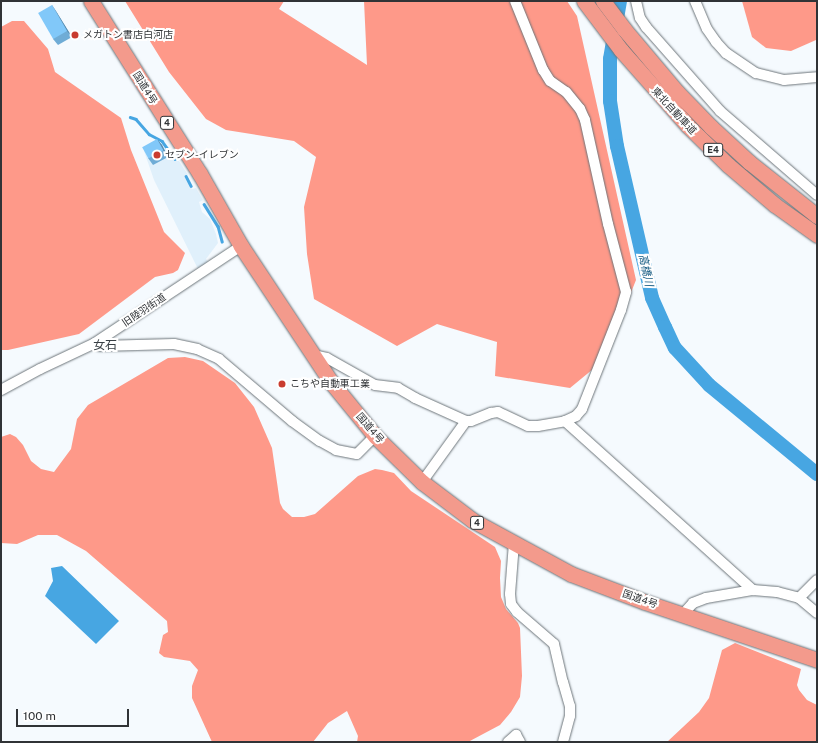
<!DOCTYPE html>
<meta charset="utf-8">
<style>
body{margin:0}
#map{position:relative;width:818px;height:743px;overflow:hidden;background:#f5fafe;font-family:"Public Sans","Noto Sans JP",sans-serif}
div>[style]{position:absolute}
.built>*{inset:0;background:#e0f0fb}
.forest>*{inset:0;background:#fe9989}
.water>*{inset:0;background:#47a6e2}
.stream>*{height:2.5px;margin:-1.25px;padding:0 1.25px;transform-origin:1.25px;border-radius:1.25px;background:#47a6e2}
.river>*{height:14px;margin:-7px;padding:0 7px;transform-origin:7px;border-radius:7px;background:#47a6e2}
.roads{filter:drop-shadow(0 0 1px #6d757a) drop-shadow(0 0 1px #6d757a)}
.minor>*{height:10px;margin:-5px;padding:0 5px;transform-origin:5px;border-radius:5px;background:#fff}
.highway>*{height:15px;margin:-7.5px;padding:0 7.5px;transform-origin:7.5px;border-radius:7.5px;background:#f39a8c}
.wall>*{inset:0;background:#6facd6}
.shaded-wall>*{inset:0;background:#5a8cae}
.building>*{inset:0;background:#81c8f9;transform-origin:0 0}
.dots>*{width:11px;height:11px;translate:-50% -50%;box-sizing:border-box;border:2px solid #fff;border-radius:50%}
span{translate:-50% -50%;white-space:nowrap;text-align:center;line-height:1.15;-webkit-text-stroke:4px #fff;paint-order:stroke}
.shield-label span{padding:1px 3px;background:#fff;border:1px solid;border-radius:3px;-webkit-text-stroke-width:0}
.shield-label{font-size:9px;color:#303336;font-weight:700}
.poi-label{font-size:10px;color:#303336}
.left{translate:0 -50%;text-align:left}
.street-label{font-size:10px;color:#303336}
.water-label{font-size:11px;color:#135981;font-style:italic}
.quarter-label{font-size:12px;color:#394045}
.frame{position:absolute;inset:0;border:2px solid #303336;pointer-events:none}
.scale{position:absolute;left:16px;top:709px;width:113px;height:18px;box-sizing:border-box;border:2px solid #303336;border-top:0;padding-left:5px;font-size:12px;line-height:14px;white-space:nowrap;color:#303336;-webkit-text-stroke:3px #fff;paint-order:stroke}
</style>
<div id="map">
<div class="built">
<div style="clip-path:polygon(159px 143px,165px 145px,174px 161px,179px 161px,188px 175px,185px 177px,192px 189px,196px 188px,203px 200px,199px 202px,202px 212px,210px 219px,216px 234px,218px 243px,206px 259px,208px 262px,198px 269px,154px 180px,144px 151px)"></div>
</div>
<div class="forest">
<div style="clip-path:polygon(125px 1px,284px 1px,279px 9px,367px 65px,364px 1px,567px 1px,577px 16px,636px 280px,604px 360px,570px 388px,495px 376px,497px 342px,437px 324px,397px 346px,314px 299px,307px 254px,304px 207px,316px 157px,294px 141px,226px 130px,206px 119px,169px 72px)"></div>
<div style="clip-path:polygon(742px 1px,817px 1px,816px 40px,791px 51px,766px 48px,752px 37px)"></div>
<div style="clip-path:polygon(12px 21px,24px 21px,48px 49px,55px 72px,121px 118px,131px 150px,164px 232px,185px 253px,178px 270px,173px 273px,155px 277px,79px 334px,8px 350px,1px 350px,1px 27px)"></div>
<div style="clip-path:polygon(185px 357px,203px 361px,235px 383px,254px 407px,272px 448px,280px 503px,283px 509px,292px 517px,304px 517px,315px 514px,358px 476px,375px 469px,382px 470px,394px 473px,411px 491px,495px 547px,501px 561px,500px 578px,501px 597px,506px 609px,518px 623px,520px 628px,522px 676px,520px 697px,511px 712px,500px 725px,468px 742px,357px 742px,358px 736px,347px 711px,328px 723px,313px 742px,212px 742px,192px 698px,192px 686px,198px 670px,190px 661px,164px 657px,159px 653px,163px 635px,168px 632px,167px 621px,86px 551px,57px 535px,38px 535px,17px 544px,1px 543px,1px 437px,10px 434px,16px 437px,23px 445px,31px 461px,41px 469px,54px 472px,71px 449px,77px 419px,88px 405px,168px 358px)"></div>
<div style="clip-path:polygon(735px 643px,801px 669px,797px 685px,799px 690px,807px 700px,817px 705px,817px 742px,667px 742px,699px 712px,709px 698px,722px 650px)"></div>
</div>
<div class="water">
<div style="clip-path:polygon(62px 566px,119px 621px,96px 644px,45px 596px,53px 581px,51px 568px)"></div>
</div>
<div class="stream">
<div style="left:130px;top:117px;width:6px;rotate:18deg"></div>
<div style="left:136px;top:119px;width:20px;rotate:49deg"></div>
<div style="left:149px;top:134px;width:15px;rotate:28deg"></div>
<div style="left:162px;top:141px;width:22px;rotate:54deg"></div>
<div style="left:186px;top:176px;width:11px;rotate:63deg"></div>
<div style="left:204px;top:204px;width:26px;rotate:58deg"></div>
<div style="left:218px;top:226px;width:16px;rotate:75deg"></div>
</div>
<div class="river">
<div style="left:620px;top:1px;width:59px;rotate:99.8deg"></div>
<div style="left:610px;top:59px;width:42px;rotate:90deg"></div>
<div style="left:610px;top:101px;width:46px;rotate:81.2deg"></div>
<div style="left:617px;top:146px;width:156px;rotate:77deg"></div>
<div style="left:652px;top:298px;width:32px;rotate:66deg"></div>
<div style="left:665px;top:327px;width:23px;rotate:65deg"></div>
<div style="left:675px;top:348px;width:50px;rotate:47.4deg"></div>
<div style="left:709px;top:385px;width:140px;rotate:39.5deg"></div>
</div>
<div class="roads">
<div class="minor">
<div style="left:636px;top:1px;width:17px;rotate:77deg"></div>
<div style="left:640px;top:18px;width:11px;rotate:56deg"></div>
<div style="left:646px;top:27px;width:112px;rotate:48.6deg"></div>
<div style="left:720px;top:111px;width:128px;rotate:40.9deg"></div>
<div style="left:695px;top:1px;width:30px;rotate:67deg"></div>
<div style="left:707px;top:29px;width:16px;rotate:55deg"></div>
<div style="left:716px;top:42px;width:15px;rotate:48deg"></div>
<div style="left:726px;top:53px;width:36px;rotate:34deg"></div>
<div style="left:756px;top:73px;width:29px;rotate:14deg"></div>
<div style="left:784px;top:80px;width:33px;rotate:-5deg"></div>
<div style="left:95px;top:343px;width:6px;rotate:31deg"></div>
<div style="left:100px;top:346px;width:74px;rotate:-1.5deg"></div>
<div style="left:174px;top:344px;width:24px;rotate:12deg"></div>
<div style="left:197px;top:349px;width:24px;rotate:24deg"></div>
<div style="left:219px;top:359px;width:96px;rotate:40.3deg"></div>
<div style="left:292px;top:421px;width:34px;rotate:36deg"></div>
<div style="left:320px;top:441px;width:18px;rotate:29deg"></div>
<div style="left:336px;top:450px;width:21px;rotate:11deg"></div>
<div style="left:357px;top:454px;width:25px;rotate:-45deg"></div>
<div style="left:314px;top:355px;width:13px;rotate:13deg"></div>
<div style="left:327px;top:358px;width:55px;rotate:29.4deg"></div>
<div style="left:375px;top:385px;width:23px;rotate:7deg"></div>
<div style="left:398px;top:388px;width:20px;rotate:30deg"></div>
<div style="left:415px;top:398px;width:56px;rotate:24.3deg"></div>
<div style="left:466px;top:421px;width:5px"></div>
<div style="left:471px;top:421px;width:22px;rotate:-22deg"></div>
<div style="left:491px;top:413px;width:7px;rotate:-8deg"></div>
<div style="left:498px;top:412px;width:33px;rotate:25deg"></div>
<div style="left:528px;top:426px;width:10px"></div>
<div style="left:538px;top:426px;width:27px;rotate:-10deg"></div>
<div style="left:565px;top:421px;width:12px;rotate:-24deg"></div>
<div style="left:576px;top:416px;width:9px;rotate:-49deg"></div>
<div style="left:582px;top:409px;width:106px;rotate:-68.5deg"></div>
<div style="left:621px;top:310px;width:19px;rotate:-74deg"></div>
<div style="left:626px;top:292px;width:70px;rotate:-104.8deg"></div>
<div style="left:608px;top:224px;width:107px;rotate:-102.5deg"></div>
<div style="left:585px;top:120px;width:12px;rotate:-114deg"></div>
<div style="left:580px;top:109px;width:22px;rotate:-129deg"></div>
<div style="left:566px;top:92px;width:19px;rotate:-145deg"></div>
<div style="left:550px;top:81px;width:13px;rotate:-122deg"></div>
<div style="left:543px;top:70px;width:74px;rotate:-112.1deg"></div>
<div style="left:1px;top:390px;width:44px;rotate:-28.3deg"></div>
<div style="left:40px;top:369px;width:61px;rotate:-25.3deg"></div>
<div style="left:95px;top:343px;width:175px;rotate:-33.6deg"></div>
<div style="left:565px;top:421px;width:253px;rotate:42deg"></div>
<div style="left:422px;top:482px;width:75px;rotate:-54.2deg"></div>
<div style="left:514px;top:543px;width:51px;rotate:94.5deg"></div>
<div style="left:510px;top:594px;width:10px;rotate:84deg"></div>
<div style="left:511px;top:604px;width:10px;rotate:53deg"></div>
<div style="left:517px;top:612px;width:49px;rotate:40.9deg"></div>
<div style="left:554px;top:644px;width:39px;rotate:77deg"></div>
<div style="left:563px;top:682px;width:25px;rotate:74deg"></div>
<div style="left:570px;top:706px;width:10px;rotate:90deg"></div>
<div style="left:570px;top:716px;width:27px;rotate:105deg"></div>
<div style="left:799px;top:598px;width:25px;rotate:-45deg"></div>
<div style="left:684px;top:613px;width:13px;rotate:-48deg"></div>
<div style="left:693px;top:603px;width:14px;rotate:-21deg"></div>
<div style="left:706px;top:598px;width:48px;rotate:-9.7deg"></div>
<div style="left:753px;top:590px;width:24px;rotate:5deg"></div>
<div style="left:777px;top:592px;width:23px;rotate:15deg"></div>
<div style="left:799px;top:598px;width:23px;rotate:40deg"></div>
<div style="left:508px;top:742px;width:11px;rotate:-41deg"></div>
<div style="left:516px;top:735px;width:8px;rotate:60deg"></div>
</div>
<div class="highway">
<div style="left:91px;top:1px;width:204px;rotate:57.8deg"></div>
<div style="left:200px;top:174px;width:83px;rotate:60.3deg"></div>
<div style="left:241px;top:246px;width:163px;rotate:56.5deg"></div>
<div style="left:331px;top:382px;width:70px;rotate:50.8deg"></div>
<div style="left:375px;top:436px;width:66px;rotate:44.4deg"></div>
<div style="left:422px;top:482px;width:63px;rotate:37.2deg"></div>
<div style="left:472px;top:520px;width:113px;rotate:28.6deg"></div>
<div style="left:571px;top:574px;width:79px;rotate:20.7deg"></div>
<div style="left:645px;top:602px;width:182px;rotate:18.6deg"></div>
<div style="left:584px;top:1px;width:61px;rotate:52.9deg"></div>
<div style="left:621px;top:50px;width:101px;rotate:48.6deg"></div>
<div style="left:688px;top:126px;width:56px;rotate:44.3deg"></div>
<div style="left:728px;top:165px;width:62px;rotate:40.4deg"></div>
<div style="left:775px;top:205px;width:52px;rotate:35.5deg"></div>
<div style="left:603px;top:1px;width:35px;rotate:53deg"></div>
<div style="left:624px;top:29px;width:82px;rotate:49.9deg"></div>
<div style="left:677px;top:92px;width:49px;rotate:45.8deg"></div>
<div style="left:711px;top:127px;width:52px;rotate:42.6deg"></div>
<div style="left:749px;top:162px;width:87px;rotate:38.5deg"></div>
</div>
</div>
<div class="wall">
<div style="clip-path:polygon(52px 5px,72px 37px,58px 45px,53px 39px)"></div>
<div style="clip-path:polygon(157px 139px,162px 145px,168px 157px,153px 165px,148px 158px)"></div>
</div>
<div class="shaded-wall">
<div style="clip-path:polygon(52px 5px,56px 11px,72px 37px,67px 31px)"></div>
<div style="clip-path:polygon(157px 139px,162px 145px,168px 157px,163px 150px)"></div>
</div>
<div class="building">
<div style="left:52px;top:5px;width:30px;height:16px;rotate:60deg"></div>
<div style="left:157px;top:139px;width:13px;height:17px;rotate:61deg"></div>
</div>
<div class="dots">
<div style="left:75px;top:35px;background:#c93c2f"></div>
<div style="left:157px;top:155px;background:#c93c2f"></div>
<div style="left:282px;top:384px;background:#c93c2f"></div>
</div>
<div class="shield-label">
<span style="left:167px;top:123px">4</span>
<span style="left:713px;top:150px">E4</span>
<span style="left:477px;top:523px">4</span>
</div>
<div class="poi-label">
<span class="left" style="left:83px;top:35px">メガトン書店白河店</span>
<span class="left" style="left:165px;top:155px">セブン-イレブン</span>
<span class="left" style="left:290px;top:384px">こちや自動車工業</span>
</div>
<div class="street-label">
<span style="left:145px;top:88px;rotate:58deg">国道4号</span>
<span style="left:674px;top:111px;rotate:47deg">東北自動車道</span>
<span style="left:144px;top:310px;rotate:-34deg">旧陸羽街道</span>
<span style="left:370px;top:428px;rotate:49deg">国道4号</span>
<span style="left:640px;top:599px;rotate:19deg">国道4号</span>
</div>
<div class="water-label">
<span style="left:646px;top:270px;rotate:78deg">高橋川</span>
</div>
<div class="quarter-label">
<span style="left:105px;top:346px">女石</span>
</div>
<div class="frame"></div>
<div class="scale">100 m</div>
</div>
